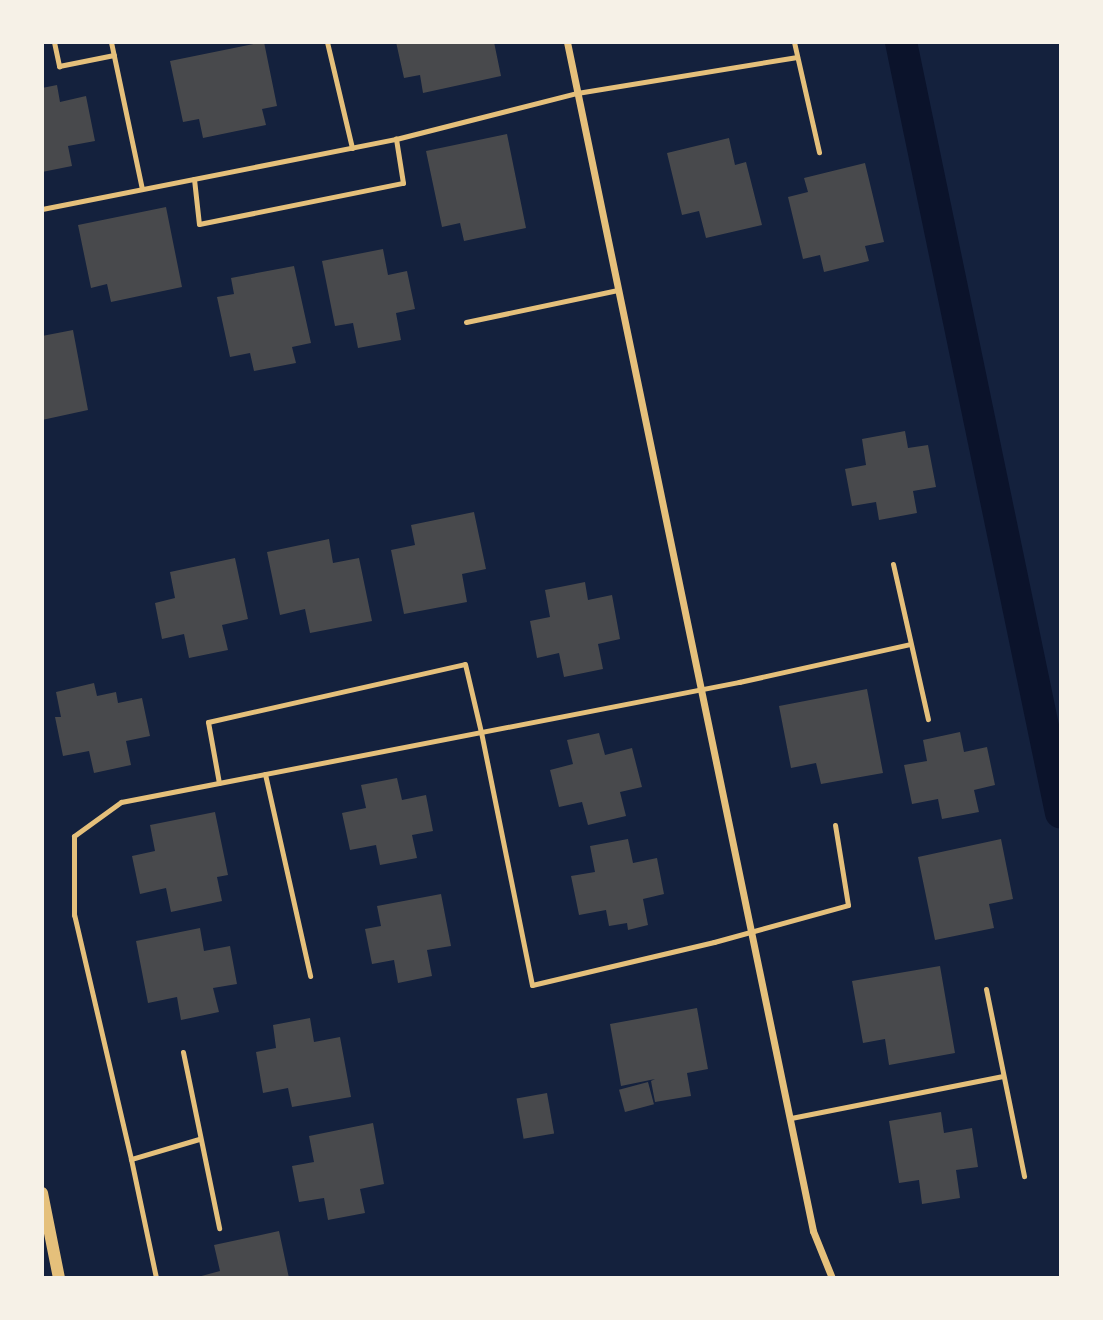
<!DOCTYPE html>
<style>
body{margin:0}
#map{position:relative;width:1103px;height:1320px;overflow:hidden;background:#14213d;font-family:"Asap Condensed",sans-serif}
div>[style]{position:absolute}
.canal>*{height:32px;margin:-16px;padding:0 16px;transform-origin:16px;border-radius:16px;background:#0b132b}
.building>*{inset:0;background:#48494c;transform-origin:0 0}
.service>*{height:5px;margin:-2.5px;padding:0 2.5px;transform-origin:2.5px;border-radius:2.5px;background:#e5c07b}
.minor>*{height:7px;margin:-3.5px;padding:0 3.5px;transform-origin:3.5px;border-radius:3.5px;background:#e5c07b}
.tertiary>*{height:12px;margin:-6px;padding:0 6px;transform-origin:6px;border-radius:6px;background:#e5c07b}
span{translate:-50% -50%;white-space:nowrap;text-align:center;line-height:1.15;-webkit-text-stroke:5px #f6f1e7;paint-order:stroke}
.frame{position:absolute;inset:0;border:44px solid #f6f1e7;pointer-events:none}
</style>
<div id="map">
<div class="canal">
<div style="left:901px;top:42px;width:787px;rotate:78.28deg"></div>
</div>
<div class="building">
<div style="clip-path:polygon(264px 42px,277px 106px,262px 109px,266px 125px,203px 138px,199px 119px,183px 122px,170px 61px)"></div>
<div style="clip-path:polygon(396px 42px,494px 42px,501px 76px,423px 93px,420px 75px,404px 78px)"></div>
<div style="clip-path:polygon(57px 85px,60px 102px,86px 96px,95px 141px,68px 146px,72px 166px,42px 172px,42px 88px)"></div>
<div style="clip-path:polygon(507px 134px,526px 228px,464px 241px,460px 223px,442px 227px,426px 151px)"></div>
<div style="clip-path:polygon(729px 138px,735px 165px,746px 162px,762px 225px,706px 238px,699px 211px,682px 215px,667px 153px)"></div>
<div style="clip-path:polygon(865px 163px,884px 242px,865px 246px,869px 261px,824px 272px,820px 255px,803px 259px,788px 197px,808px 192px,804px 178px)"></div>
<div style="clip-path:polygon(166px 207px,182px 287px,111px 302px,107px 284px,91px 288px,78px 225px)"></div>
<div style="clip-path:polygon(383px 249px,388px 275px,407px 271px,415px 309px,396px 313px,401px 340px,358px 348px,353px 323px,335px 326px,322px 261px)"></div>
<div style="clip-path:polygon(294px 266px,311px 343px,292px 347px,296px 363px,254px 371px,250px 353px,230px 357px,217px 297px,234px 294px,231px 278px)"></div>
<div style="clip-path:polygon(73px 330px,88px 410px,42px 420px,42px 336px)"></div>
<div style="clip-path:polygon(905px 431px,908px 448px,928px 445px,936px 487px,913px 491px,917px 513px,879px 520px,876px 502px,852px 506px,845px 469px,866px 465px,862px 439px)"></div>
<div style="clip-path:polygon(474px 512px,486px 569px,462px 574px,467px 602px,404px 614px,391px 550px,415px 545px,411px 525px)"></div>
<div style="clip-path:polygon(329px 539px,333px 563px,359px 558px,372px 621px,310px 633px,305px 609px,280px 615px,267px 552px)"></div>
<div style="clip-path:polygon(235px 558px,248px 619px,222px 625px,228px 650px,189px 658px,184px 634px,162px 639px,155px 603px,175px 598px,170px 572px)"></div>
<div style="clip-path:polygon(585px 582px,588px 600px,612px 595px,620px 639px,598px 644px,603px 669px,564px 677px,559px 653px,537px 658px,530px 621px,550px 617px,545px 590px)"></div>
<div style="clip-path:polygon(94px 683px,97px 696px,116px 692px,118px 703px,142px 698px,150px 736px,126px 741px,131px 765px,94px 773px,89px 751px,63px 756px,55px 717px,61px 717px,56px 692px)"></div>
<div style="clip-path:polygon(867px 689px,883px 773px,821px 784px,816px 763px,791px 768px,779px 706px)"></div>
<div style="clip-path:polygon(960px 732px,964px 752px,987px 747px,995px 785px,974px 790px,979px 812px,942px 819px,938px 799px,912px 804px,904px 765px,927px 761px,923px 740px)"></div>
<div style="clip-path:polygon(599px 733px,605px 755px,632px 748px,642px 787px,620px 792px,626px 816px,588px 825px,582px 802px,559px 807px,550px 770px,573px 764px,567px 740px)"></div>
<div style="clip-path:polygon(397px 778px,402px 800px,426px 795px,433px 831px,412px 835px,417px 858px,380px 865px,376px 845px,350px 850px,342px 813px,366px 808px,361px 785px)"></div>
<div style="clip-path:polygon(215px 812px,228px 875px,217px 877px,222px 901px,171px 912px,166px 888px,140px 894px,132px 856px,155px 851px,150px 825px)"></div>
<div style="clip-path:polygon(628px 839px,633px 863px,657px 858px,664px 894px,643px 899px,648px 925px,628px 930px,627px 923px,609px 926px,606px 910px,579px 915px,571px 876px,595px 872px,590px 846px)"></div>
<div style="clip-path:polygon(1001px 839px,1013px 899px,989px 904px,994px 928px,935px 940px,918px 857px)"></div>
<div style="clip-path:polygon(441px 894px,451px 946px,427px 950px,432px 976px,398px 983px,394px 960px,372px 964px,365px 929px,381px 926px,377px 906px)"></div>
<div style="clip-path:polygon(200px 928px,204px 951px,230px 946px,237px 984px,213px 988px,219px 1012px,181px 1020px,177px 997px,148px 1003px,136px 941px)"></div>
<div style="clip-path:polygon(940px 966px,955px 1053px,889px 1065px,885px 1039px,863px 1043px,852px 981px)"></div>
<div style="clip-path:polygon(697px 1008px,708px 1069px,687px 1073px,691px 1096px,655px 1102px,651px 1081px,655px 1079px,621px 1086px,610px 1024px)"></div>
<div style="clip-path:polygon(310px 1018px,314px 1042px,340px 1037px,351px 1097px,292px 1107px,288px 1088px,263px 1093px,256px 1052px,276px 1048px,273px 1025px)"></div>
<div style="left:648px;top:1082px;width:23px;height:30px;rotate:75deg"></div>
<div style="left:547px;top:1093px;width:41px;height:31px;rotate:80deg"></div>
<div style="clip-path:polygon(941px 1112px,944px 1133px,972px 1128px,978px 1167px,956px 1170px,960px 1198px,922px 1204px,919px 1180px,899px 1183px,889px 1121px)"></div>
<div style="clip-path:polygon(373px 1123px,384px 1184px,360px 1189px,365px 1213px,328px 1220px,324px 1198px,299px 1202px,292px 1166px,314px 1162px,309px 1136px)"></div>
<div style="clip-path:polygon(279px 1231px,289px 1278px,194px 1278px,220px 1271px,214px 1245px)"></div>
</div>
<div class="service">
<div style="left:54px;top:42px;width:25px;rotate:78deg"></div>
<div style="left:59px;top:66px;width:56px;rotate:-11.3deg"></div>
<div style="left:111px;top:42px;width:150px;rotate:78.1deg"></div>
<div style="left:327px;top:42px;width:109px;rotate:76.7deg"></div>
<div style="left:794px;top:42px;width:113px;rotate:77.2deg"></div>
<div style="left:194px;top:179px;width:45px;rotate:83.7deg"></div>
<div style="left:199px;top:224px;width:208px;rotate:-11.4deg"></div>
<div style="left:403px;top:183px;width:45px;rotate:-99deg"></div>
<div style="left:42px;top:209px;width:361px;rotate:-11.2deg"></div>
<div style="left:396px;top:139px;width:187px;rotate:-14.3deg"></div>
<div style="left:577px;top:93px;width:223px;rotate:-9.3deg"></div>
<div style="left:466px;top:322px;width:155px;rotate:-11.9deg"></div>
<div style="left:893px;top:564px;width:159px;rotate:77.3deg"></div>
<div style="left:265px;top:774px;width:207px;rotate:77.4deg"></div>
<div style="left:219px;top:783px;width:62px;rotate:-100.2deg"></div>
<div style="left:208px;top:722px;width:263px;rotate:-12.7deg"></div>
<div style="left:465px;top:664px;width:70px;rotate:76.8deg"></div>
<div style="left:481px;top:732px;width:258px;rotate:78.6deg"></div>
<div style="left:532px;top:985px;width:187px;rotate:-13.3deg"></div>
<div style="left:714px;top:942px;width:139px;rotate:-15.4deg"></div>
<div style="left:848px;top:905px;width:81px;rotate:-99.2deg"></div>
<div style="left:986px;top:989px;width:191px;rotate:78.5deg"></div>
<div style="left:183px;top:1052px;width:180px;rotate:78.4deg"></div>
<div style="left:791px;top:1118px;width:216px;rotate:-11.2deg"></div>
<div style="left:199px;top:1139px;width:71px;rotate:163.6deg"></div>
<div style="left:131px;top:1159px;width:251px;rotate:-103.1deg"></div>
<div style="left:74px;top:915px;width:79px;rotate:-90deg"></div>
<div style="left:74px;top:836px;width:58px;rotate:-35.9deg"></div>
<div style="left:121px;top:802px;width:630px;rotate:-10.99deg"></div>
<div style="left:739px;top:682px;width:175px;rotate:-12.5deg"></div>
<div style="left:131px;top:1159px;width:122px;rotate:78.1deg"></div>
</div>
<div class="minor">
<div style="left:567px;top:42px;width:1214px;rotate:78.31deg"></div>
<div style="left:813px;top:1231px;width:51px;rotate:68deg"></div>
</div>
<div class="tertiary">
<div style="left:42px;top:1193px;width:87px;rotate:78.7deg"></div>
</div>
<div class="frame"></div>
</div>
